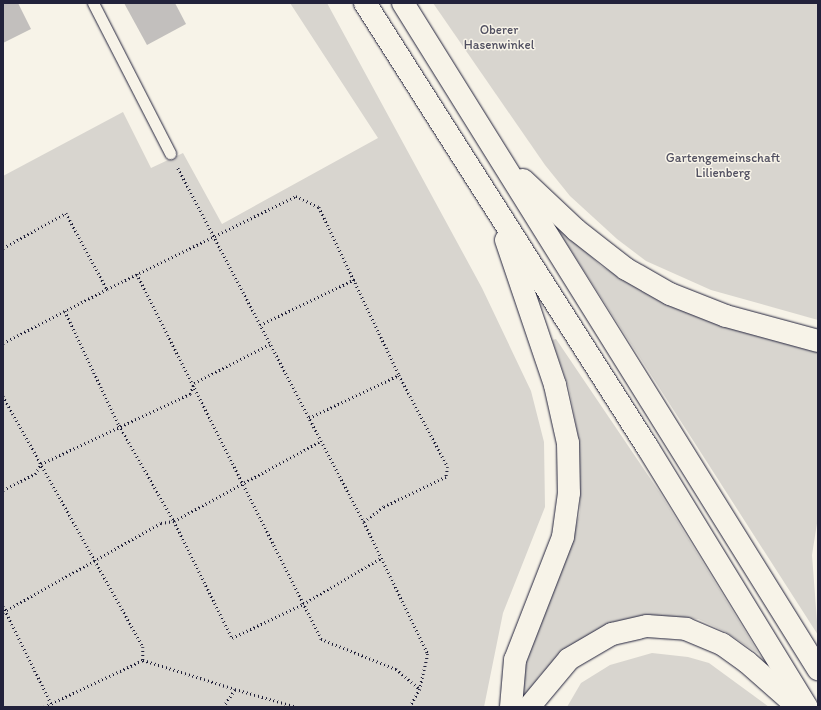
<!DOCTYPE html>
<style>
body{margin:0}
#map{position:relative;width:821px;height:710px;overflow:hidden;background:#f7f3e8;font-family:Itim,sans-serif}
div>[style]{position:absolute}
.green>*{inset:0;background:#d8d5cf}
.building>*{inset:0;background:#c2bfbd}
.path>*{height:2.5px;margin-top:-1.25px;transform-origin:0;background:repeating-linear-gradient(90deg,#22223b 0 1px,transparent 0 4px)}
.roads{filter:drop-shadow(0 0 1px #22223b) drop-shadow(0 0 1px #22223b)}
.service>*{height:11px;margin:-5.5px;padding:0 5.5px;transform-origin:5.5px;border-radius:5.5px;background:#f7f3e8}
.trunk>*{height:22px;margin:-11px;padding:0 11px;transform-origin:11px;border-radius:11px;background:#f7f3e8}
span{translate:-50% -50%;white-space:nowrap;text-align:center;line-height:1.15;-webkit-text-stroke:3px #f7f3e8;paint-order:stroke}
.park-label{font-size:13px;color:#504f60}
.frame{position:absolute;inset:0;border:4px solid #22223b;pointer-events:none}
</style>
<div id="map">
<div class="green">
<div style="clip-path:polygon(290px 3px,327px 3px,482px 288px,531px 391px,544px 442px,545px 507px,503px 613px,484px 707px,3px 707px,3px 176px,123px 112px,151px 168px,183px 153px,222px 224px,378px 138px)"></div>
<div style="clip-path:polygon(433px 3px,818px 3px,818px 320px,711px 290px,646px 261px,617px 239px,570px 196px,545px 165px)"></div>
<div style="clip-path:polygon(547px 213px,601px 266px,668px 304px,818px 350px,818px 517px,812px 555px,818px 635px)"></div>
<div style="clip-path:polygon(556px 339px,660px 493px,759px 654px,726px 632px,698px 619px,643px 616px,613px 622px,567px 650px,539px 676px,523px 706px,520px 678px,568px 555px,580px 512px,579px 440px,569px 388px,552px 340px)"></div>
<div style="clip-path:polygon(652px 653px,688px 657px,709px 663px,769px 707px,567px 707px,581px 683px,610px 665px)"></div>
</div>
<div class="building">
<div style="clip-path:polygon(3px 3px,18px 3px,31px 29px,3px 43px)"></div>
<div style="clip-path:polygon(124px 3px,175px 3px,186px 24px,147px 45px)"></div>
</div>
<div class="path">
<div style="left:178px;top:168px;width:400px;rotate:62.3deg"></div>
<div style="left:3px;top:248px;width:72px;rotate:-29.1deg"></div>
<div style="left:66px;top:213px;width:86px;rotate:61.7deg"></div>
<div style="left:107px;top:289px;width:211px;rotate:-26.2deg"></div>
<div style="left:296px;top:196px;width:25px;rotate:26deg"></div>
<div style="left:319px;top:207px;width:186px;rotate:64.5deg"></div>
<div style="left:399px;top:375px;width:104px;rotate:62deg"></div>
<div style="left:448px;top:467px;width:10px;rotate:101deg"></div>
<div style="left:446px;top:477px;width:69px;rotate:154.2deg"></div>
<div style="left:384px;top:507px;width:25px;rotate:143deg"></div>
<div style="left:364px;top:522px;width:147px;rotate:64.1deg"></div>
<div style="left:428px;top:654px;width:36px;rotate:103deg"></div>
<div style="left:420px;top:689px;width:21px;rotate:119deg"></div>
<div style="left:137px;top:274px;width:409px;rotate:63.2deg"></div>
<div style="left:321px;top:639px;width:81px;rotate:21.8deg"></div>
<div style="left:396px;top:669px;width:31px;rotate:40deg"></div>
<div style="left:65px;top:311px;width:126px;rotate:64.7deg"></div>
<div style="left:119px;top:425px;width:111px;rotate:60.2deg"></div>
<div style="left:174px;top:521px;width:131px;rotate:63.6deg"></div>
<div style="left:232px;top:638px;width:79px;rotate:-25.6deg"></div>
<div style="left:303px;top:604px;width:91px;rotate:-30.5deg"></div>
<div style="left:260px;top:325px;width:106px;rotate:-25.8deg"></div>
<div style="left:3px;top:343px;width:117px;rotate:-27.4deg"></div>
<div style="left:3px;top:396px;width:287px;rotate:60.8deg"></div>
<div style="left:143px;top:647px;width:13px;rotate:90deg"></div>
<div style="left:309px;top:418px;width:100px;rotate:-25.5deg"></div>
<div style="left:3px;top:490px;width:36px;rotate:-27deg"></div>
<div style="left:35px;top:474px;width:12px;rotate:-59deg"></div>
<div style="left:41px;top:464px;width:165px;rotate:-25.2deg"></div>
<div style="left:190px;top:394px;width:12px;rotate:-70deg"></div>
<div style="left:194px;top:383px;width:85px;rotate:-27.2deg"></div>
<div style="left:3px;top:606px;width:113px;rotate:63.7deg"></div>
<div style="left:3px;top:612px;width:181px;rotate:-29.4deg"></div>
<div style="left:161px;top:523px;width:13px;rotate:-9deg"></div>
<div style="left:174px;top:521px;width:167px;rotate:-28.6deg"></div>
<div style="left:44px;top:707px;width:110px;rotate:-25.4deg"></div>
<div style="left:143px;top:660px;width:96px;rotate:17.5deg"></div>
<div style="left:223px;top:707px;width:22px;rotate:-56deg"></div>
<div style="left:235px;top:689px;width:65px;rotate:16.2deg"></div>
</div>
<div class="roads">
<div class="service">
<div style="left:93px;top:3px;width:169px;rotate:62.8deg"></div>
</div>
<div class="trunk">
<div style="left:365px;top:3px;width:527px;rotate:57.55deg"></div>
<div style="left:648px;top:448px;width:304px;rotate:58.5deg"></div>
<div style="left:403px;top:3px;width:785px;rotate:58.07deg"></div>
<div style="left:523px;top:180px;width:73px;rotate:43.3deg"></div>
<div style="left:576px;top:230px;width:63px;rotate:38deg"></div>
<div style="left:626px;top:269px;width:51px;rotate:29.6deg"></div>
<div style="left:670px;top:294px;width:60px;rotate:21.4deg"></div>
<div style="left:726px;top:316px;width:95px;rotate:15.2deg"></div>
<div style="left:506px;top:240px;width:153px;rotate:71.3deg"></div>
<div style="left:555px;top:385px;width:59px;rotate:77.4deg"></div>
<div style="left:568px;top:443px;width:50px;rotate:88.9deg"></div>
<div style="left:569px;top:493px;width:44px;rotate:97.8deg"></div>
<div style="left:563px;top:537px;width:132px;rotate:111.3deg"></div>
<div style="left:515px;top:660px;width:47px;rotate:94.9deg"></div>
<div style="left:529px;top:707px;width:62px;rotate:-50.2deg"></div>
<div style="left:569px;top:659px;width:50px;rotate:-30.2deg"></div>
<div style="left:612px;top:634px;width:36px;rotate:-13deg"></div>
<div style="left:647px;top:626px;width:39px;rotate:4deg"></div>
<div style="left:686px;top:629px;width:39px;rotate:23deg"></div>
<div style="left:722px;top:644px;width:31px;rotate:36deg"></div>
<div style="left:747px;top:662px;width:68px;rotate:41.4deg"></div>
</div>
</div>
<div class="park-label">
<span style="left:499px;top:38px">Oberer<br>Hasenwinkel</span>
<span style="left:723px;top:166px">Gartengemeinschaft<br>Lilienberg</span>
</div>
<div class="frame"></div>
</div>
